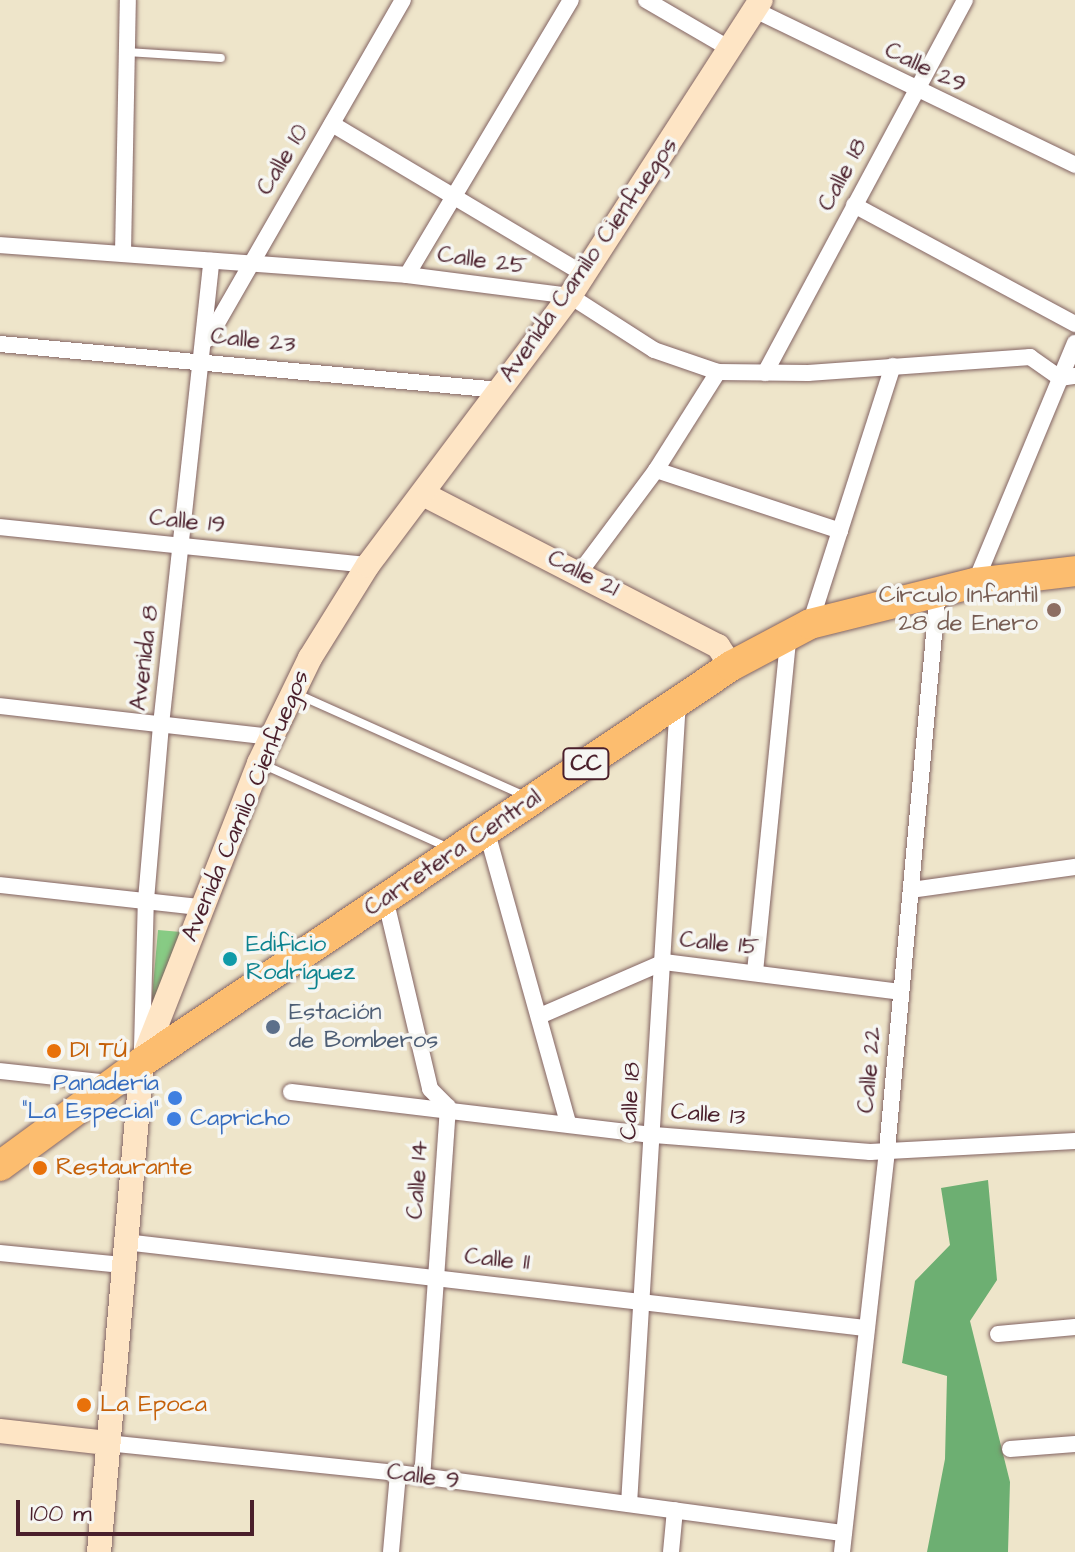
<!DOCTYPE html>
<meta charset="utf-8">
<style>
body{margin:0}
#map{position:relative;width:1075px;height:1552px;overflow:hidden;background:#eee5ca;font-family:"Architects Daughter",sans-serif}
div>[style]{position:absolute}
.green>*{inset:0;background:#87cb84}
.forest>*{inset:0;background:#6daf72}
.roads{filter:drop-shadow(0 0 2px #836463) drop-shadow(0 0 2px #836463)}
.lane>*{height:8px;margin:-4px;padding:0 4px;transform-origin:4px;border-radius:4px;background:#fff}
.street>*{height:16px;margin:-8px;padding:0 8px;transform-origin:8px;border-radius:8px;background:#fff}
.secondary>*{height:24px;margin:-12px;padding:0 12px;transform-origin:12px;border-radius:12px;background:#fee5c5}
.highway>*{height:30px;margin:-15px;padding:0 15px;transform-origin:15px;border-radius:15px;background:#fcbd6f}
.dots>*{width:22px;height:22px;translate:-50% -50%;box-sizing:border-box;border:4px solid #f6f6f2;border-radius:50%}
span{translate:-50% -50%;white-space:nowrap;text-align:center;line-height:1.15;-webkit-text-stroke:7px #f6f6f2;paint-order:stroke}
.shield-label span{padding:2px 6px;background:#f6f6f2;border:2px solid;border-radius:6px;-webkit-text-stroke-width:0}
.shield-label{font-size:22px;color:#4a1f2b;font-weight:700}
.street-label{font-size:24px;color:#4a1f2b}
.education-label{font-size:24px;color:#785e54}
.right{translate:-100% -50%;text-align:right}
.culture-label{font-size:24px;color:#0d838f}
.left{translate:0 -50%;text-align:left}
.service-label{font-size:24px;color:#4e5e75}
.food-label{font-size:24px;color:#c56008}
.shop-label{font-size:24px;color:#366cbe}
.scale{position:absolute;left:16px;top:1500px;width:238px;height:36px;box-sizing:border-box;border:4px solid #4a1f2b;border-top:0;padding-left:10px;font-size:24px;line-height:28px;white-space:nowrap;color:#4a1f2b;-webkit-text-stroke:6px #f6f6f2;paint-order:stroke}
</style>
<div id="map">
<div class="green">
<div style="clip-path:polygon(158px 930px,181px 932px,151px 1009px)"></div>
</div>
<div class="forest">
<div style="clip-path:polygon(988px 1180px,997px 1280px,970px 1321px,1010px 1482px,1008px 1552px,927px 1552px,945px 1459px,947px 1376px,902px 1363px,915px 1281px,950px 1245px,941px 1188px)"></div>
</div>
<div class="roads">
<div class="lane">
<div style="left:127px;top:52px;width:94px;rotate:3.7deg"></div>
<div style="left:297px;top:694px;width:250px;rotate:24.1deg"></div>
<div style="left:262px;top:764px;width:203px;rotate:24.2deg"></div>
</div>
<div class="street">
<div style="left:646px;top:0;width:99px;rotate:30.2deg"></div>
<div style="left:755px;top:10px;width:356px;rotate:25.8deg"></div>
<div style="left:332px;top:124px;width:293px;rotate:30.8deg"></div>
<div style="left:854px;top:205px;width:251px;rotate:28.3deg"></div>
<div style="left:0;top:245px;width:408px;rotate:4.2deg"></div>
<div style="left:407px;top:275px;width:164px;rotate:7.3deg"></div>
<div style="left:570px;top:296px;width:100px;rotate:32.7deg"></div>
<div style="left:654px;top:350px;width:68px;rotate:19deg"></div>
<div style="left:718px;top:372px;width:90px;rotate:0.6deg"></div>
<div style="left:808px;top:373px;width:223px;rotate:-4.1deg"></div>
<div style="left:1030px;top:357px;width:37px;rotate:35deg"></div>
<div style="left:1060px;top:378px;width:15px;rotate:-8deg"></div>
<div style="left:123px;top:253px;width:253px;rotate:-88.9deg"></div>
<div style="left:407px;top:275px;width:320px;rotate:-59.2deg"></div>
<div style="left:208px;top:339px;width:391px;rotate:-60.1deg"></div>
<div style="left:0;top:344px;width:502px;rotate:5.26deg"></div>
<div style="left:765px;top:373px;width:423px;rotate:-61.8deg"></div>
<div style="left:656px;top:470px;width:194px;rotate:18.3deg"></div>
<div style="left:0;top:527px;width:370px;rotate:5.9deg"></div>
<div style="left:580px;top:572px;width:127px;rotate:-53.3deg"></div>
<div style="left:656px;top:470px;width:116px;rotate:-57.7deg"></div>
<div style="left:975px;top:583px;width:260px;rotate:-67.4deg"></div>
<div style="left:810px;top:624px;width:271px;rotate:-72.2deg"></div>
<div style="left:0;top:706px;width:272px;rotate:6.5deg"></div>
<div style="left:486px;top:829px;width:304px;rotate:74.4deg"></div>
<div style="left:0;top:885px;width:201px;rotate:6.3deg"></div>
<div style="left:911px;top:890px;width:166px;rotate:-8deg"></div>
<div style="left:385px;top:898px;width:196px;rotate:76.7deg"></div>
<div style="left:430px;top:1089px;width:25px;rotate:45deg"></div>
<div style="left:448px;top:1107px;width:371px;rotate:94deg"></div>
<div style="left:755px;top:972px;width:340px;rotate:-84.3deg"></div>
<div style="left:542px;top:1015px;width:133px;rotate:-23.5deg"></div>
<div style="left:664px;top:962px;width:238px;rotate:7.2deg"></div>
<div style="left:142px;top:1048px;width:148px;rotate:-88.5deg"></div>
<div style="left:146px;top:900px;width:176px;rotate:-85.1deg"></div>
<div style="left:161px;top:725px;width:467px;rotate:-83.8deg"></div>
<div style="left:0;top:1071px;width:111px;rotate:6.2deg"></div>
<div style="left:291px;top:1092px;width:366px;rotate:6.8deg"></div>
<div style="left:654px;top:1135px;width:217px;rotate:4.5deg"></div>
<div style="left:870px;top:1152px;width:205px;rotate:-3.1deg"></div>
<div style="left:125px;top:1242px;width:745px;rotate:6.63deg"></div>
<div style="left:0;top:1253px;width:123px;rotate:5.6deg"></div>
<div style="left:998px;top:1334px;width:77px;rotate:-5.2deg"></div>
<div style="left:107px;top:1443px;width:293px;rotate:5.9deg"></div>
<div style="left:398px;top:1473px;width:450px;rotate:7.7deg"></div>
<div style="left:1010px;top:1449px;width:65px;rotate:-4.4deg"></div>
<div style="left:629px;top:1504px;width:804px;rotate:-86.51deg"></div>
<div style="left:391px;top:1552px;width:79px;rotate:-84.9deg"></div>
<div style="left:671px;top:1552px;width:42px;rotate:-84.6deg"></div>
<div style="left:842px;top:1552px;width:405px;rotate:-83.6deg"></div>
<div style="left:887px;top:1150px;width:561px;rotate:-84.79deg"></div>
</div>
<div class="secondary">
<div style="left:425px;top:495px;width:330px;rotate:27.3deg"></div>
<div style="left:718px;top:646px;width:24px;rotate:57deg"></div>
<div style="left:0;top:1431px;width:108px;rotate:6.4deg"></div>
<div style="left:99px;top:1552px;width:492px;rotate:-85deg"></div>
<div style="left:142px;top:1062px;width:321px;rotate:-68.6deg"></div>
<div style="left:259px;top:763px;width:117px;rotate:-64.1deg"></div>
<div style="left:310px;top:658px;width:110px;rotate:-58.1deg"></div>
<div style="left:368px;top:565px;width:336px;rotate:-53.1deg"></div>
<div style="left:570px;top:296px;width:352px;rotate:-57.2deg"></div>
</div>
<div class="highway">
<div style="left:0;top:1166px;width:176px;rotate:-36.2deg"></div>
<div style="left:142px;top:1062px;width:710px;rotate:-33.91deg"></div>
<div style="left:731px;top:666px;width:89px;rotate:-28deg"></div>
<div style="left:810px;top:624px;width:170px;rotate:-14deg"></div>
<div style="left:975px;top:583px;width:101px;rotate:-6.8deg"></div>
</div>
</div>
<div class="dots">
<div style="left:1054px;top:610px;background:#8d6e63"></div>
<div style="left:230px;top:959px;background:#0f9aa8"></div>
<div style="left:273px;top:1027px;background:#5c6f8a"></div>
<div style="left:54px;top:1051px;background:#e8710a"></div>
<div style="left:175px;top:1098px;background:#3f7fe0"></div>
<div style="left:174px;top:1119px;background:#3f7fe0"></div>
<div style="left:40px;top:1168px;background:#e8710a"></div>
<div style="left:84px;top:1405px;background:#e8710a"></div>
</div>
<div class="shield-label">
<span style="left:586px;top:764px">CC</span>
</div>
<div class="street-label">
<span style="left:925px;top:68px;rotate:26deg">Calle 29</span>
<span style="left:283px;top:160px;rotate:-59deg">Calle 10</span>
<span style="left:843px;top:175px;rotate:-62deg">Calle 18</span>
<span style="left:589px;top:260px;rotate:-55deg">Avenida Camilo Cienfuegos</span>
<span style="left:482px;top:261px;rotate:8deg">Calle 25</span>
<span style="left:253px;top:341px;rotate:6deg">Calle 23</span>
<span style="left:187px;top:522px;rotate:6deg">Calle 19</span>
<span style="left:583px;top:574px;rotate:27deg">Calle 21</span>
<span style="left:145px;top:658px;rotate:-83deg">Avenida 8</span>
<span style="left:246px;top:806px;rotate:-67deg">Avenida Camilo Cienfuegos</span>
<span style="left:453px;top:853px;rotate:-34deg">Carretera Central</span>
<span style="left:719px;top:944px;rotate:6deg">Calle 15</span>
<span style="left:870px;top:1070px;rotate:-85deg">Calle 22</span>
<span style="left:631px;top:1101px;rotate:-87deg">Calle 18</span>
<span style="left:708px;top:1115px;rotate:5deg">Calle 13</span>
<span style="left:418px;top:1180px;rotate:-86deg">Calle 14</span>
<span style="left:497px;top:1260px;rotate:6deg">Calle 11</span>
<span style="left:423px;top:1477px;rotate:8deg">Calle 9</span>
</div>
<div class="education-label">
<span class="right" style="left:1038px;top:610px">Círculo Infantil<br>28 de Enero</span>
</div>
<div class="culture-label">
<span class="left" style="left:246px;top:959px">Edificio<br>Rodríguez</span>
</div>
<div class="service-label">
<span class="left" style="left:289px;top:1027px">Estación<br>de Bomberos</span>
</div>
<div class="food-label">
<span class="left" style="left:70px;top:1051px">DI TÚ</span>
<span class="left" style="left:56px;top:1168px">Restaurante</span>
<span class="left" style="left:100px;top:1405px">La Epoca</span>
</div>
<div class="shop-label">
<span class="right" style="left:159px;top:1098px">Panadería<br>"La Especial"</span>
<span class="left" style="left:190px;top:1119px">Capricho</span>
</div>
<div class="scale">100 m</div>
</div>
